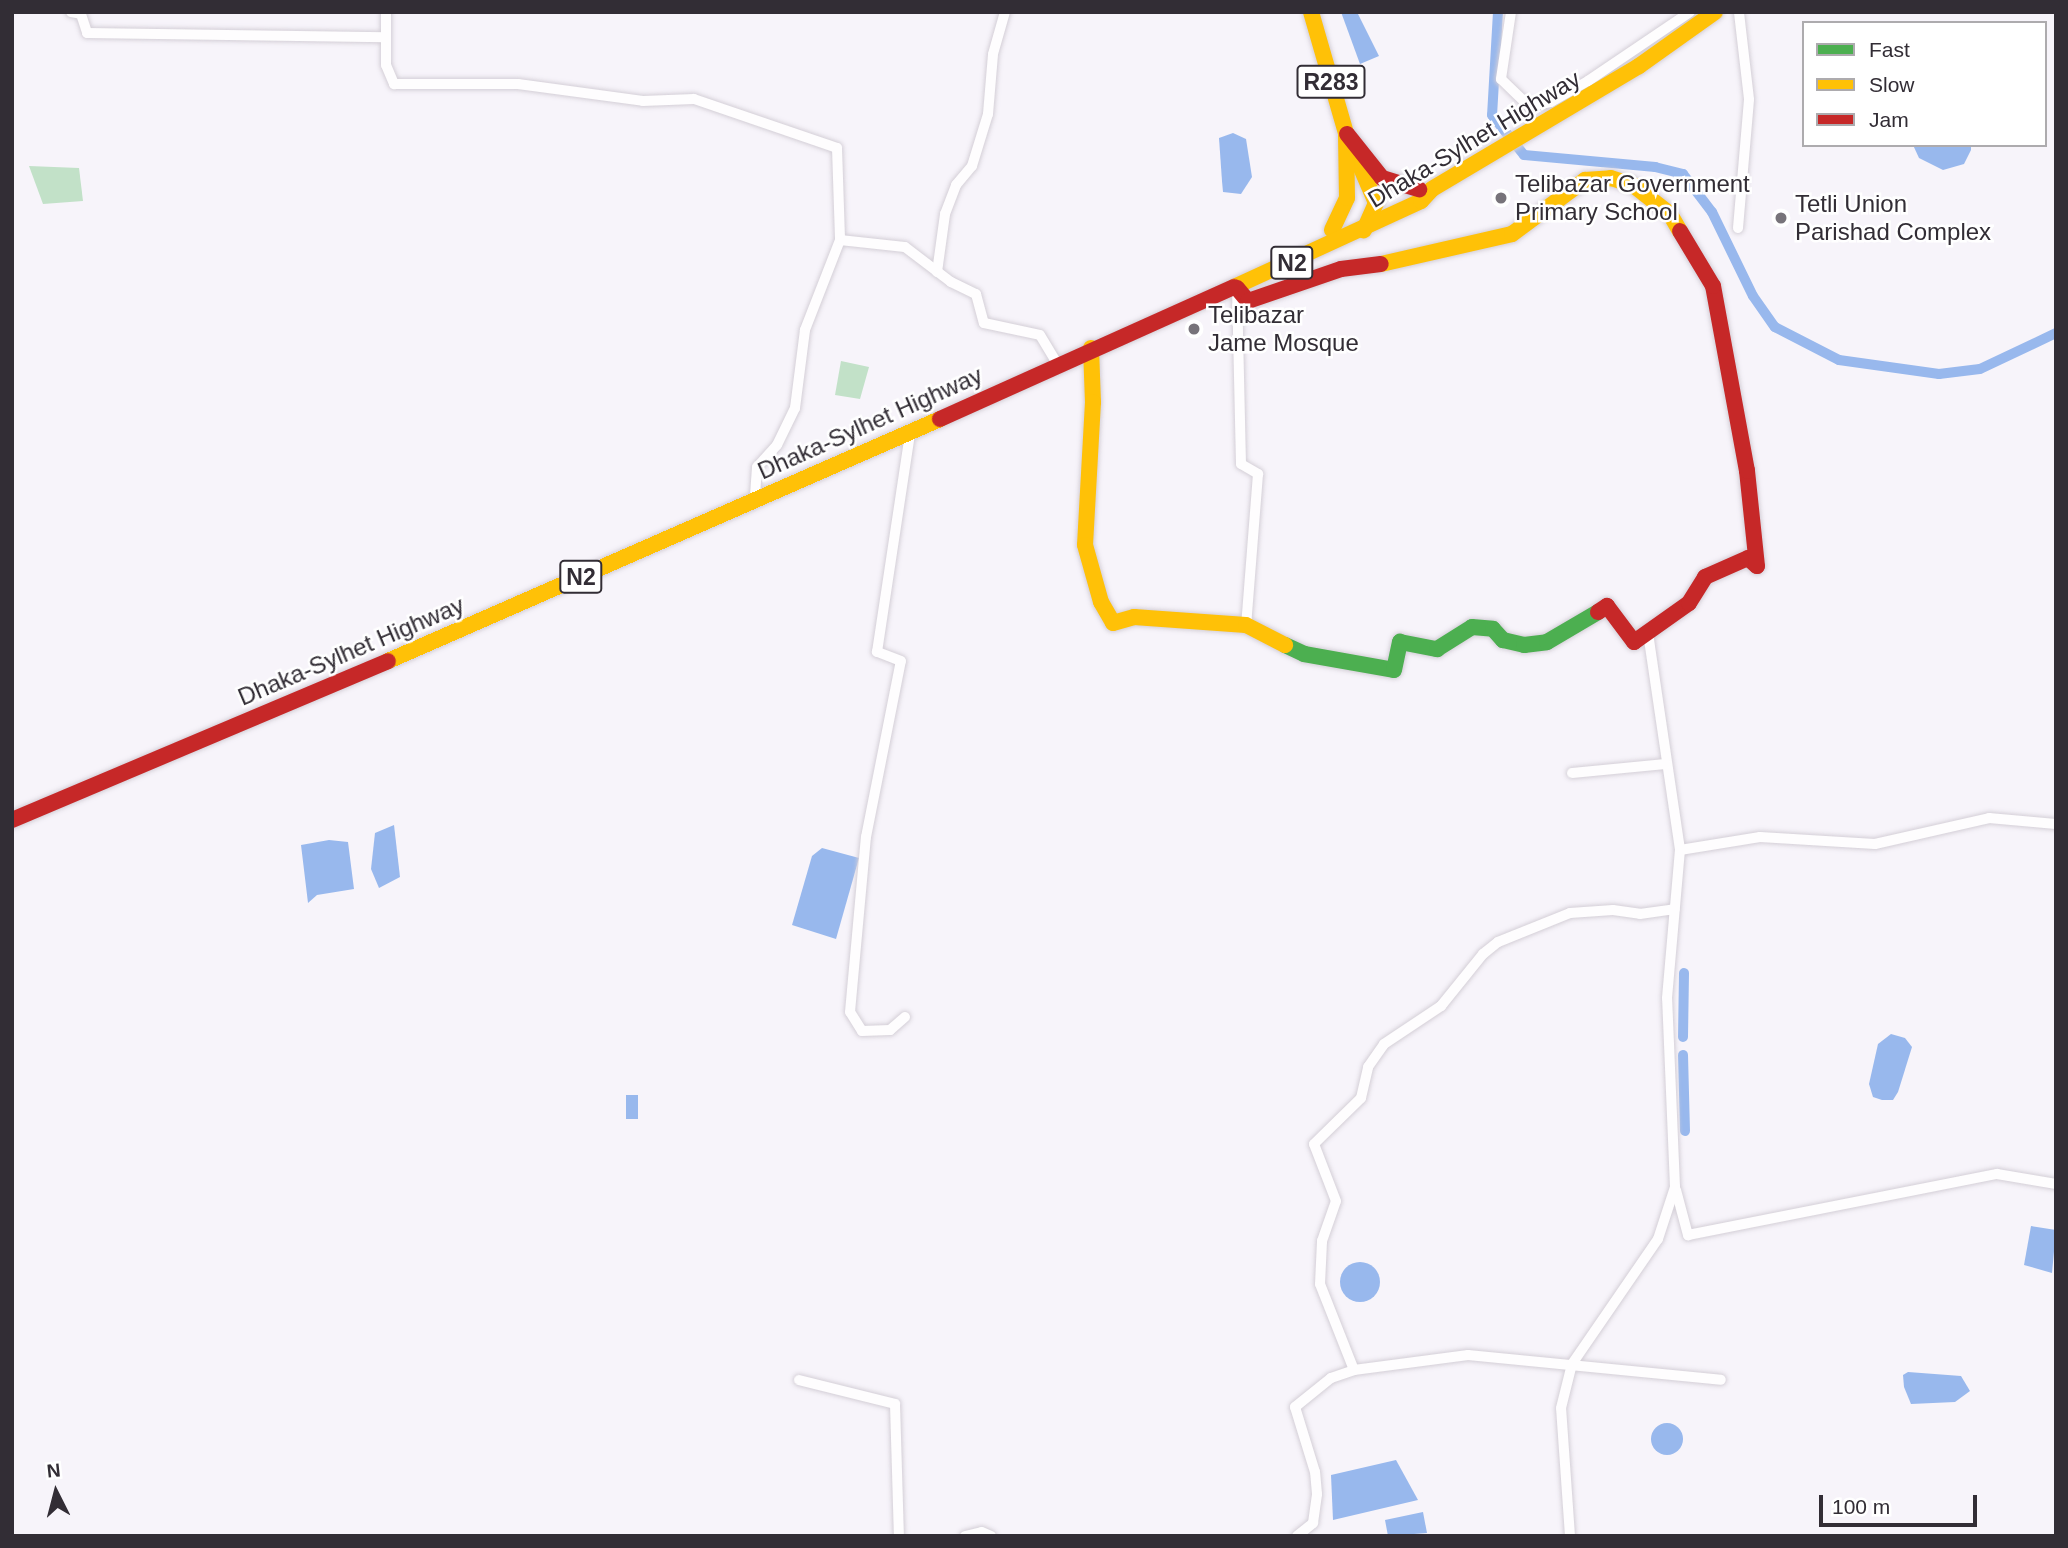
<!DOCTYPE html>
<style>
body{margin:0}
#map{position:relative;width:2068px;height:1548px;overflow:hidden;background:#f7f4fa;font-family:Helvetica,sans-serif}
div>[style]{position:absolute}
.green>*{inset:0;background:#c2e1c8}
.water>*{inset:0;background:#98b8ed;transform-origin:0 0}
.round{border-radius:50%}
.canal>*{height:10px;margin:-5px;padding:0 5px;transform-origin:5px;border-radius:5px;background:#98b8ed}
.roads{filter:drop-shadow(0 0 2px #d4cfd7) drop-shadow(0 0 2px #d4cfd7)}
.street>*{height:10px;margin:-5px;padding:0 5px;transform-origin:5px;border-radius:5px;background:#fefdfe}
.fast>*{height:16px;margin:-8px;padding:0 8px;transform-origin:8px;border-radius:8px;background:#4caf50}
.slow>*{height:16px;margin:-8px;padding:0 8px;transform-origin:8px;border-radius:8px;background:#ffc107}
.jam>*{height:16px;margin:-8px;padding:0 8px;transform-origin:8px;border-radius:8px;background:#c62828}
.dots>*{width:19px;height:19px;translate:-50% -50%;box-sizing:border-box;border:4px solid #fff;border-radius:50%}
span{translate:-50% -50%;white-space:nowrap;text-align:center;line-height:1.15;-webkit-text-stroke:5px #fff;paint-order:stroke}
.shield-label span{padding:2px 5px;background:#fff;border:2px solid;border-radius:5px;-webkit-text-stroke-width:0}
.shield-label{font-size:23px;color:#322d35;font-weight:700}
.street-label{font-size:24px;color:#322d35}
.poi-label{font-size:24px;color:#322d35}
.left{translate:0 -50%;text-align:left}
.frame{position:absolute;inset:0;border:14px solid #322d35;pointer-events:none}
.legend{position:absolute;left:1802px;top:21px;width:245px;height:126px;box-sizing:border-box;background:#fff;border:2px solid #adabae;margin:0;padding:9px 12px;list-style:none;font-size:21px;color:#322d35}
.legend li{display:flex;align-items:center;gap:14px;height:35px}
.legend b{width:35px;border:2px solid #adabae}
.north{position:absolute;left:21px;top:1457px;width:70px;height:70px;-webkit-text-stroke:5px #fff;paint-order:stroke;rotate:354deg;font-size:19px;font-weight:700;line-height:28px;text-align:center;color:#322d35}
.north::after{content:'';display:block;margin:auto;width:24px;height:32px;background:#322d35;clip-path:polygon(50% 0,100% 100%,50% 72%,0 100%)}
.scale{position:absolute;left:1819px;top:1495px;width:158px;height:32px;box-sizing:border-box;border:4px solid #322d35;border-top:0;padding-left:9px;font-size:21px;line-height:24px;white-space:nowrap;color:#322d35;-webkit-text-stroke:5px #fff;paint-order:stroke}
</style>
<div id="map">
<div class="green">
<div style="clip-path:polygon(29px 166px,79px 168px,83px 201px,43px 204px)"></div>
<div style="clip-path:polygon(841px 361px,869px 367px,860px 399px,835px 395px)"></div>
</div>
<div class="water">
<div style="clip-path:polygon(1341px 12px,1357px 12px,1379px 56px,1360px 64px)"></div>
<div style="clip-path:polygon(1233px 133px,1246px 139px,1252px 177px,1241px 194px,1223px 192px,1222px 181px,1219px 138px)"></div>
<div style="clip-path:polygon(1913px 145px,1971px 145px,1971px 150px,1964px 164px,1943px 170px,1919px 158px)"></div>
<div style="clip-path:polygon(394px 825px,400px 877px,379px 888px,371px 869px,375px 833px)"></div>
<div style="clip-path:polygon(329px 840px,348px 842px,354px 889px,317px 895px,308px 903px,301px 845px)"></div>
<div style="clip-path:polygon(822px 848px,859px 858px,836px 939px,792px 925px,812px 856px)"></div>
<div style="clip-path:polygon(1891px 1034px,1905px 1038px,1912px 1047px,1898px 1092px,1893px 1100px,1882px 1100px,1873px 1097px,1869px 1084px,1878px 1044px)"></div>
<div style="left:626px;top:1095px;width:12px;height:24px"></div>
<div style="clip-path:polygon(2031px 1226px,2056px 1230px,2052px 1273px,2024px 1265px)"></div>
<div class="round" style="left:1340px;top:1262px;width:40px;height:40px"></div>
<div style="clip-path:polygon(1908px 1372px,1961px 1376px,1970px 1391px,1955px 1402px,1911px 1404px,1904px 1387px,1903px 1375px)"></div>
<div class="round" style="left:1651px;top:1423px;width:32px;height:32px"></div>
<div style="clip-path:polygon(1396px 1460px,1418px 1500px,1333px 1520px,1331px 1475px)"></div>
<div style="clip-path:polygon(1423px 1512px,1427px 1533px,1388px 1536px,1385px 1520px)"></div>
</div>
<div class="canal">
<div style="left:1498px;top:12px;width:103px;rotate:93.3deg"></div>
<div style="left:1492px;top:115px;width:51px;rotate:51.3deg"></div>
<div style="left:1524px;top:155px;width:132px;rotate:5.2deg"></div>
<div style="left:1655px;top:167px;width:29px;rotate:14deg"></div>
<div style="left:1683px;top:174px;width:48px;rotate:52.7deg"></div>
<div style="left:1712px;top:212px;width:93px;rotate:64deg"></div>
<div style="left:1753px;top:296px;width:38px;rotate:55deg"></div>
<div style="left:1775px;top:327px;width:72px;rotate:27.3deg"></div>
<div style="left:1839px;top:360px;width:101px;rotate:8deg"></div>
<div style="left:1939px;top:374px;width:41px;rotate:-7deg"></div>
<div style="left:1980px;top:369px;width:84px;rotate:-25.3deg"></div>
<div style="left:1683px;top:1037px;width:64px;rotate:-89.1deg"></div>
<div style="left:1683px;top:1055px;width:76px;rotate:88.5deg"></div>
</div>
<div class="roads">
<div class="street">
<div style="left:71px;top:12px;width:10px;rotate:11deg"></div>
<div style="left:81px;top:14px;width:20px;rotate:72deg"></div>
<div style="left:87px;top:33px;width:299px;rotate:0.8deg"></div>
<div style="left:386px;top:37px;width:28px;rotate:90deg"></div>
<div style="left:386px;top:65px;width:21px;rotate:67deg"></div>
<div style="left:394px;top:84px;width:124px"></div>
<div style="left:518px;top:84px;width:126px;rotate:7.7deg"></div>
<div style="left:643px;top:101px;width:51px;rotate:-2.2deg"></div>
<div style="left:694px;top:99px;width:151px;rotate:18.9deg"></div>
<div style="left:837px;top:148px;width:92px;rotate:88.1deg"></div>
<div style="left:840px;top:240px;width:97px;rotate:111.3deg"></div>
<div style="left:805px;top:330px;width:79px;rotate:97.3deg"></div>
<div style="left:795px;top:408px;width:41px;rotate:115.9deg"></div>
<div style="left:777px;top:445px;width:30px;rotate:132deg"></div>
<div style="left:757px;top:467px;width:32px;rotate:94deg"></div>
<div style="left:1511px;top:12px;width:68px;rotate:98.5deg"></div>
<div style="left:1501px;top:79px;width:39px;rotate:44deg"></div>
<div style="left:1529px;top:106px;width:22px;rotate:-10deg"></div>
<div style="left:1551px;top:102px;width:43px;rotate:-29.6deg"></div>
<div style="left:1588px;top:81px;width:123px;rotate:-34.1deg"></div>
<div style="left:386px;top:37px;width:25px;rotate:-90deg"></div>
<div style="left:1738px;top:228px;width:129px;rotate:-85.1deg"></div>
<div style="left:1749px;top:99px;width:88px;rotate:-96.6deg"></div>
<div style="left:840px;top:240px;width:65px;rotate:6.1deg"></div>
<div style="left:905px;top:247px;width:58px;rotate:37.3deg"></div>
<div style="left:951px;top:282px;width:28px;rotate:26deg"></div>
<div style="left:976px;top:294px;width:30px;rotate:75deg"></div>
<div style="left:984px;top:323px;width:57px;rotate:12.1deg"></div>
<div style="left:1040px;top:335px;width:33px;rotate:59deg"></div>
<div style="left:937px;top:272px;width:59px;rotate:-82.1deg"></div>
<div style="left:945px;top:214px;width:31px;rotate:-69deg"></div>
<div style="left:956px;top:185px;width:25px;rotate:-50deg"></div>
<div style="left:972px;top:166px;width:54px;rotate:-72.9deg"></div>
<div style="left:988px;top:114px;width:60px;rotate:-85.2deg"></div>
<div style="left:993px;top:54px;width:44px;rotate:-74.1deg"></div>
<div style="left:1237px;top:288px;width:176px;rotate:88.7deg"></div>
<div style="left:1241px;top:464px;width:20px;rotate:30deg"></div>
<div style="left:1258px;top:474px;width:151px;rotate:94.5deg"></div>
<div style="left:1648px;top:633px;width:219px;rotate:81.6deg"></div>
<div style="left:1572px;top:773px;width:94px;rotate:-5.5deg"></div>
<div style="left:905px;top:1017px;width:20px;rotate:139deg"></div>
<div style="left:890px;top:1030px;width:28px;rotate:178deg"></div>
<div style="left:862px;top:1031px;width:22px;rotate:-122deg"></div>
<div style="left:850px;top:1012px;width:176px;rotate:-84.8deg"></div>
<div style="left:866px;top:837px;width:179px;rotate:-78.8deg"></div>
<div style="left:901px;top:661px;width:26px;rotate:-159deg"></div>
<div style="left:877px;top:652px;width:221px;rotate:-81.4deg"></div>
<div style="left:1676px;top:1190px;width:47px;rotate:75.1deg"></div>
<div style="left:1688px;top:1235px;width:315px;rotate:-11.2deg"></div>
<div style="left:1997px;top:1174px;width:60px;rotate:9.6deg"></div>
<div style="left:1354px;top:1370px;width:92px;rotate:-111.6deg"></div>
<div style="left:1320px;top:1284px;width:43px;rotate:-87.3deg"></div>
<div style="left:1322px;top:1241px;width:42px;rotate:-70.7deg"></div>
<div style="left:1336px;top:1201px;width:61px;rotate:-111.1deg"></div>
<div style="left:1314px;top:1144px;width:66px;rotate:-44.4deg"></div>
<div style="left:1361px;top:1098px;width:32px;rotate:-77deg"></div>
<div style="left:1368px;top:1067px;width:28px;rotate:-55deg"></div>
<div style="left:1384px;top:1044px;width:69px;rotate:-33.7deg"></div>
<div style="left:1441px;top:1006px;width:67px;rotate:-51.1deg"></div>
<div style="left:1483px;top:954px;width:19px;rotate:-39deg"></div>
<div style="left:1498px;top:942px;width:78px;rotate:-21.9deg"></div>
<div style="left:1570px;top:913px;width:43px;rotate:-4deg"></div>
<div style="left:1613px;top:910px;width:27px;rotate:8deg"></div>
<div style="left:1640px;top:914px;width:35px;rotate:-8deg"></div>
<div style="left:799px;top:1380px;width:99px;rotate:14deg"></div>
<div style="left:895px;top:1404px;width:132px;rotate:88.3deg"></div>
<div style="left:965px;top:1536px;width:17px;rotate:-13deg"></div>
<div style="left:982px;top:1532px;width:10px;rotate:24deg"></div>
<div style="left:1297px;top:1536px;width:21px;rotate:-39deg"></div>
<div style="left:1313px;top:1523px;width:29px;rotate:-82deg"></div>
<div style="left:1317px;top:1494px;width:22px;rotate:-95deg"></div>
<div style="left:1315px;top:1472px;width:68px;rotate:-107.1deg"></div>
<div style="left:1295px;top:1407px;width:46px;rotate:-38.9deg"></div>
<div style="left:1331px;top:1378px;width:24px;rotate:-19deg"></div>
<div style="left:1354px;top:1370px;width:115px;rotate:-7.5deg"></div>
<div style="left:1468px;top:1355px;width:254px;rotate:5.6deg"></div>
<div style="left:1570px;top:1536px;width:128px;rotate:-94deg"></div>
<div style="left:1561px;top:1408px;width:45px;rotate:-76deg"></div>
<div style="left:1572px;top:1364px;width:152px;rotate:-55.5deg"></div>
<div style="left:1658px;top:1239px;width:55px;rotate:-71.9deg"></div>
<div style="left:1675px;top:1187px;width:189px;rotate:-92.4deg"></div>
<div style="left:1667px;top:998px;width:149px;rotate:-85deg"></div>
<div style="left:1680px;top:850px;width:81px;rotate:-9.2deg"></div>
<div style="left:1760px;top:837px;width:115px;rotate:3.5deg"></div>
<div style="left:1875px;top:844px;width:117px;rotate:-12.8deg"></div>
<div style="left:1989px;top:818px;width:67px;rotate:5.1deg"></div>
</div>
<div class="fast">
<div style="left:1285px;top:645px;width:21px;rotate:25deg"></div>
<div style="left:1304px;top:654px;width:91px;rotate:10.1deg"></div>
<div style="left:1394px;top:670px;width:29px;rotate:-78deg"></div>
<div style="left:1400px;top:642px;width:38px;rotate:11deg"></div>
<div style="left:1437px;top:649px;width:41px;rotate:-32.2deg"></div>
<div style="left:1472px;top:627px;width:21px;rotate:5deg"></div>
<div style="left:1493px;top:629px;width:15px;rotate:48deg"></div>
<div style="left:1503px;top:640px;width:22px;rotate:13deg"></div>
<div style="left:1524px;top:645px;width:23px;rotate:-7deg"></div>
<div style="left:1547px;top:642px;width:59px;rotate:-30.5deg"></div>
</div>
<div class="slow">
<div style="left:1311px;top:12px;width:126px;rotate:73.9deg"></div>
<div style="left:1346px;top:133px;width:76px;rotate:66.8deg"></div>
<div style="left:1376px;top:203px;width:30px;rotate:114deg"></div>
<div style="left:1332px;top:230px;width:35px;rotate:-65deg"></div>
<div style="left:1347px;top:198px;width:65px;rotate:-90.9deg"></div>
<div style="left:1381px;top:264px;width:134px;rotate:-12.9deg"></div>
<div style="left:1512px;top:234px;width:91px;rotate:-36.5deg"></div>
<div style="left:1585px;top:180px;width:26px;rotate:-4deg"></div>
<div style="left:1611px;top:178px;width:23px;rotate:18deg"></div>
<div style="left:1633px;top:185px;width:47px;rotate:38.1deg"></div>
<div style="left:1670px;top:214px;width:20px;rotate:60deg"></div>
<div style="left:1234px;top:287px;width:206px;rotate:-24.7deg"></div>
<div style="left:1421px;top:201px;width:16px;rotate:-47deg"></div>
<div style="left:1432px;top:189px;width:241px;rotate:-30.7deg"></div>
<div style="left:1639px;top:66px;width:93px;rotate:-35.4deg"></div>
<div style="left:1091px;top:348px;width:54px;rotate:87.9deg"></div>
<div style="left:1093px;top:402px;width:143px;rotate:93.2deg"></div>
<div style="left:1085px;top:545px;width:59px;rotate:74.3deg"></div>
<div style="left:1101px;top:602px;width:24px;rotate:60deg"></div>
<div style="left:1113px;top:623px;width:22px;rotate:-16deg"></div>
<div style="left:1134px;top:617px;width:112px;rotate:4.1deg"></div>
<div style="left:1246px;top:625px;width:44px;rotate:27.1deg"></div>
<div style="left:388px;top:661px;width:603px;rotate:-23.67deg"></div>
</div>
<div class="jam">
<div style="left:1347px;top:134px;width:56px;rotate:51.5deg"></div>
<div style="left:1382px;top:178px;width:39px;rotate:17deg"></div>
<div style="left:1237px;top:288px;width:17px;rotate:50deg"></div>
<div style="left:1248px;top:301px;width:98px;rotate:-19deg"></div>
<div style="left:1341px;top:269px;width:40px;rotate:-7.1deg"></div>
<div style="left:940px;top:419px;width:322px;rotate:-24.2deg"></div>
<div style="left:1598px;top:612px;width:11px;rotate:-34deg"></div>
<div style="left:1607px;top:606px;width:45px;rotate:53.1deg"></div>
<div style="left:1634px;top:642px;width:67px;rotate:-35.3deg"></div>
<div style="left:1689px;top:603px;width:31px;rotate:-58deg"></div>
<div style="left:1705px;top:577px;width:47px;rotate:-23.8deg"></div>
<div style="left:1748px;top:558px;width:12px;rotate:42deg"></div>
<div style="left:1757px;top:566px;width:96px;rotate:-96deg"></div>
<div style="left:1747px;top:471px;width:188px;rotate:-100.4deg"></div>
<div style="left:1713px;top:286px;width:64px;rotate:-121deg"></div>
<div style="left:12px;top:820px;width:408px;rotate:-22.9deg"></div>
</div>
</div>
<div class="dots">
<div style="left:1501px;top:198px;background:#77737a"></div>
<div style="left:1781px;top:218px;background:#77737a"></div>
<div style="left:1194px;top:329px;background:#77737a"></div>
</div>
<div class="shield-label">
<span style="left:1331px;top:82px">R283</span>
<span style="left:1292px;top:263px">N2</span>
<span style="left:581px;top:577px">N2</span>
</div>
<div class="street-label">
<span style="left:1474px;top:139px;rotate:-31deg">Dhaka-Sylhet Highway</span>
<span style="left:870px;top:423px;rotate:-24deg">Dhaka-Sylhet Highway</span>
<span style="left:351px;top:651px;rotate:-23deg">Dhaka-Sylhet Highway</span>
</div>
<div class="poi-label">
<span class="left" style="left:1515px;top:198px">Telibazar Government<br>Primary School</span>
<span class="left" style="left:1795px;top:218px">Tetli Union<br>Parishad Complex</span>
<span class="left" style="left:1208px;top:329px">Telibazar<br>Jame Mosque</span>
</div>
<div class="frame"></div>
<ul class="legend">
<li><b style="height:9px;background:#4caf50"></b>Fast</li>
<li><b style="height:9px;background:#ffc107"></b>Slow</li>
<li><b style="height:9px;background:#c62828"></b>Jam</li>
</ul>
<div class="north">N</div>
<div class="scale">100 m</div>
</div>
